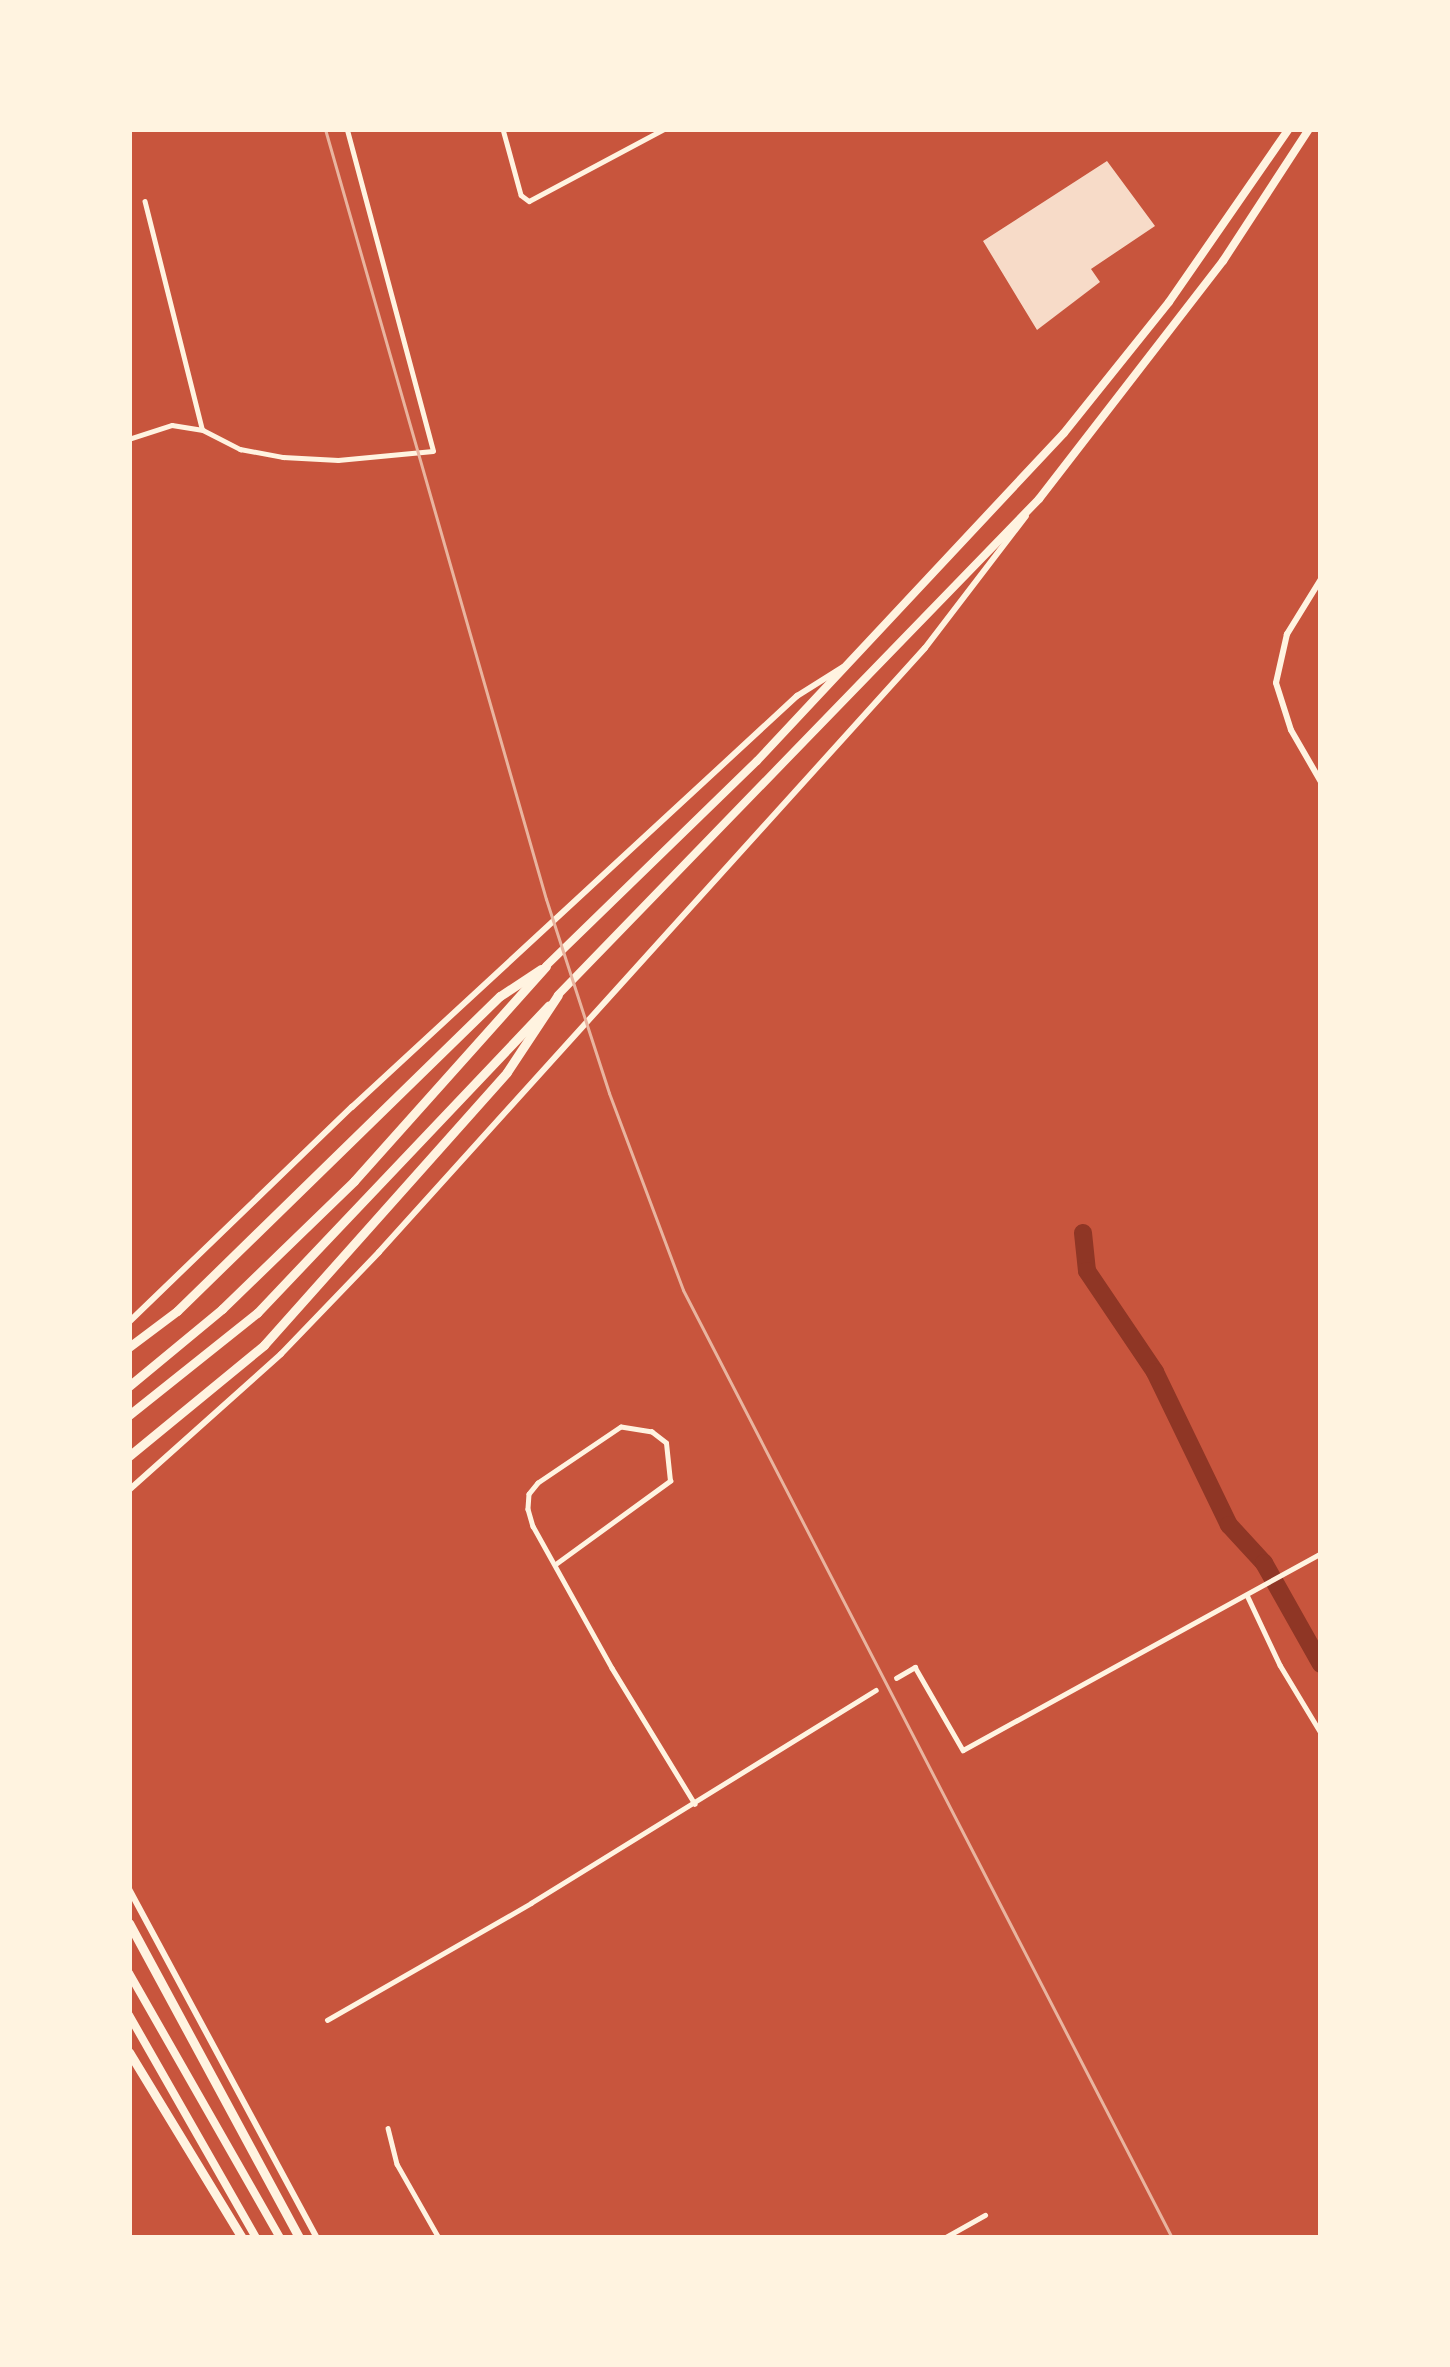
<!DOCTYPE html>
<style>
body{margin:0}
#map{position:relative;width:1450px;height:2367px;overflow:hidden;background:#c8553d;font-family:Poppins,sans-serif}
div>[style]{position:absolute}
.river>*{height:18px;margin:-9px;padding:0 9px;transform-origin:9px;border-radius:9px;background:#8f3625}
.building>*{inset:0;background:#f7dbc8}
.minor>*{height:4.5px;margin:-2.25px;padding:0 2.25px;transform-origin:2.25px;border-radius:2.25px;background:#fff3e0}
.tertiary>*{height:6px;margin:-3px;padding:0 3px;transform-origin:3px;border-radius:3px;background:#fff3e0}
.trunk>*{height:8px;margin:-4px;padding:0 4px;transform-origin:4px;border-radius:4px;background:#fff3e0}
.motorway>*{height:9px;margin:-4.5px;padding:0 4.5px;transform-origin:4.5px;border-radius:4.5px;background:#fff3e0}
.rail>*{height:3px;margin:-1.5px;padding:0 1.5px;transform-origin:1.5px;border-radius:1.5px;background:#e9b49f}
span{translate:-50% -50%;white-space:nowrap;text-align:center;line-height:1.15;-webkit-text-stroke:9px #fff3e0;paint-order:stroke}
.frame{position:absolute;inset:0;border:132px solid #fff3e0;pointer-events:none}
</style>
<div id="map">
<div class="river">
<div style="left:1083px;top:1233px;width:38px;rotate:84deg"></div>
<div style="left:1087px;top:1271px;width:122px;rotate:56deg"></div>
<div style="left:1155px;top:1372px;width:170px;rotate:64.2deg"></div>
<div style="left:1229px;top:1525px;width:52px;rotate:47.4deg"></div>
<div style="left:1264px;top:1563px;width:116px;rotate:60.6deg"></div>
</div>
<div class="building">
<div style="clip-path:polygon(1107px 161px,1155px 226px,1091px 269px,1100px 282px,1037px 330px,983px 241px)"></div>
</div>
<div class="minor">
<div style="left:503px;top:129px;width:68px;rotate:74.7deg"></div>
<div style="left:521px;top:195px;width:10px;rotate:37deg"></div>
<div style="left:529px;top:201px;width:153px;rotate:-28.1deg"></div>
<div style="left:145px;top:201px;width:234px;rotate:75.9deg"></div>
<div style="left:129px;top:439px;width:45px;rotate:-18deg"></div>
<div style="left:172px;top:425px;width:31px;rotate:9deg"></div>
<div style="left:203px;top:430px;width:42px;rotate:27.2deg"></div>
<div style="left:240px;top:449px;width:44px;rotate:10.5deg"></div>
<div style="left:283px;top:457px;width:55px;rotate:3.1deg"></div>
<div style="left:338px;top:460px;width:95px;rotate:-5.4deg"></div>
<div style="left:433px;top:451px;width:333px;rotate:-105deg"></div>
<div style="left:557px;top:1563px;width:140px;rotate:-36deg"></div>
<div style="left:670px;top:1481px;width:38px;rotate:-96deg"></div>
<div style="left:666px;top:1443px;width:18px;rotate:-142deg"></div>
<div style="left:652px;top:1432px;width:31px;rotate:-171deg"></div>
<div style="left:621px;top:1427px;width:100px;rotate:146deg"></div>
<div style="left:538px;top:1483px;width:14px;rotate:129deg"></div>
<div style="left:529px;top:1494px;width:15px;rotate:94deg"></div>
<div style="left:528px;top:1509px;width:18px;rotate:74deg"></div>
<div style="left:533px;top:1526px;width:162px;rotate:60.9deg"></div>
<div style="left:612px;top:1668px;width:159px;rotate:58.6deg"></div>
<div style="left:1248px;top:1597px;width:75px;rotate:64.8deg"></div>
<div style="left:1280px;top:1665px;width:79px;rotate:58.9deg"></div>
<div style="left:896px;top:1678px;width:22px;rotate:-30deg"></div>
<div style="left:915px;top:1667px;width:96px;rotate:60deg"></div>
<div style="left:963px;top:1750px;width:409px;rotate:-28.8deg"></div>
<div style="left:327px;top:2020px;width:235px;rotate:-29.8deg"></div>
<div style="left:531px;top:1903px;width:405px;rotate:-31.7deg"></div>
<div style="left:388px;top:2128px;width:37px;rotate:76deg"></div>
<div style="left:397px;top:2164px;width:85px;rotate:60.4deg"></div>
<div style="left:944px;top:2238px;width:47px;rotate:-29.3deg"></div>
</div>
<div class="tertiary">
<div style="left:1321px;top:579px;width:65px;rotate:121.7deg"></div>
<div style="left:1287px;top:634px;width:50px;rotate:102.7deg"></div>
<div style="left:1276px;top:683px;width:49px;rotate:72.3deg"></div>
<div style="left:1291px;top:730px;width:60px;rotate:60deg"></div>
<div style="left:129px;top:1322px;width:310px;rotate:-44deg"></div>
<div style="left:352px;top:1107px;width:606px;rotate:-42.73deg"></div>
<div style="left:797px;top:696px;width:54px;rotate:-32.2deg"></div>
<div style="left:129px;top:1490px;width:204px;rotate:-41.8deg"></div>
<div style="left:281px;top:1354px;width:141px;rotate:-46.1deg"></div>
<div style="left:379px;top:1252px;width:814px;rotate:-47.89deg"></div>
<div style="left:925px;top:648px;width:166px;rotate:-52.6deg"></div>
<div style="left:129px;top:1889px;width:396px;rotate:61.7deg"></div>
</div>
<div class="trunk">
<div style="left:546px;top:966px;width:294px;rotate:-44.2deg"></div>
<div style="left:757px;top:761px;width:449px;rotate:-46.9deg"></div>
<div style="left:1064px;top:433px;width:168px;rotate:-51.3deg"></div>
<div style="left:1169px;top:302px;width:211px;rotate:-55.3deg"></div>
<div style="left:558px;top:995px;width:691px;rotate:-45.88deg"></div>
<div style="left:1039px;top:499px;width:301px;rotate:-52.3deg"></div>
<div style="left:1223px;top:261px;width:158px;rotate:-56.9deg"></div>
<div style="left:129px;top:1973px;width:305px;rotate:60.3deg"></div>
<div style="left:129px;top:2015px;width:257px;rotate:60.3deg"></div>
</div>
<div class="motorway">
<div style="left:129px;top:1347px;width:60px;rotate:-36.9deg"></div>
<div style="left:177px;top:1311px;width:451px;rotate:-44.3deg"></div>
<div style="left:500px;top:996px;width:49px;rotate:-33.4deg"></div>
<div style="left:129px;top:1386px;width:121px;rotate:-39.6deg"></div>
<div style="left:222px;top:1309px;width:184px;rotate:-44.1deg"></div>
<div style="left:354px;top:1181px;width:288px;rotate:-48.2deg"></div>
<div style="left:129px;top:1415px;width:164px;rotate:-38.6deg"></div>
<div style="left:257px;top:1313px;width:424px;rotate:-46.5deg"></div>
<div style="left:129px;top:1456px;width:175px;rotate:-39.4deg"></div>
<div style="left:264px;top:1345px;width:365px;rotate:-48.3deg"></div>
<div style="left:507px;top:1072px;width:92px;rotate:-56.5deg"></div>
<div style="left:129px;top:1923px;width:358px;rotate:61.6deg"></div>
<div style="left:129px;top:2052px;width:218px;rotate:58.7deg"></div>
</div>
<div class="rail">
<div style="left:325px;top:129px;width:801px;rotate:73.99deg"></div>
<div style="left:546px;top:899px;width:204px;rotate:72deg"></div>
<div style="left:609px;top:1093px;width:210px;rotate:69.4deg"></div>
<div style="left:683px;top:1290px;width:1067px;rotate:62.71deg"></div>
</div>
<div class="frame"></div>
</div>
